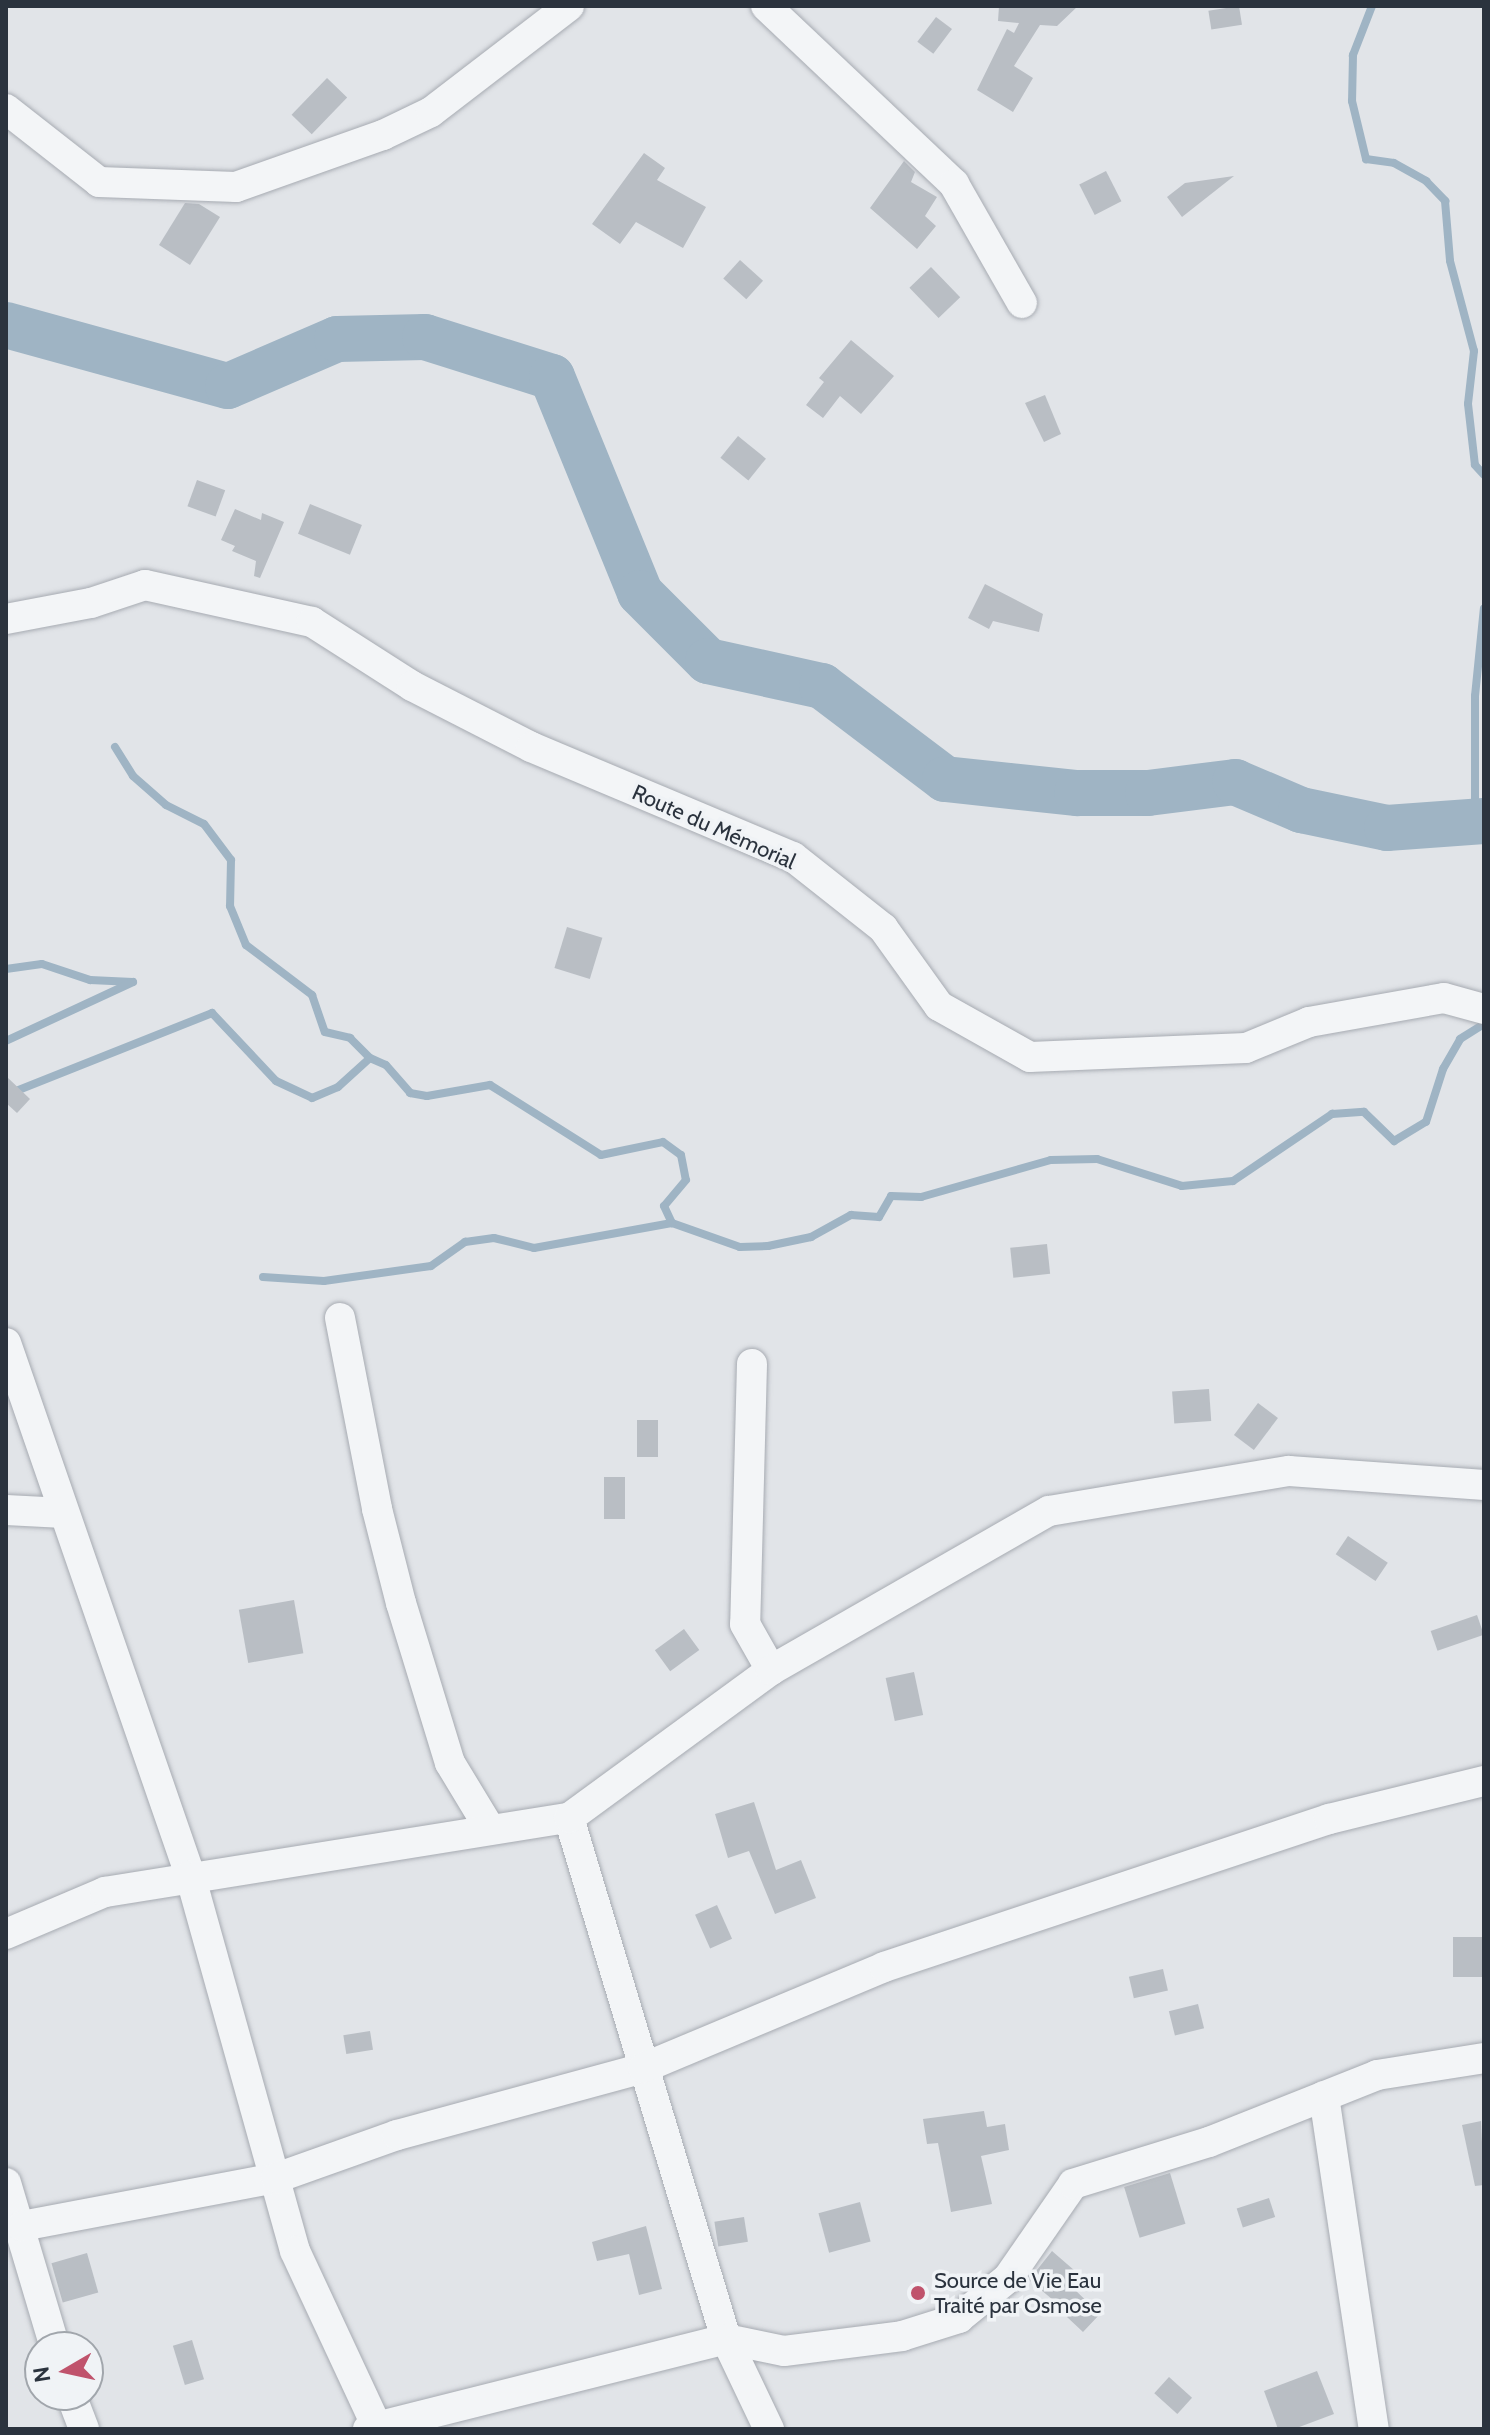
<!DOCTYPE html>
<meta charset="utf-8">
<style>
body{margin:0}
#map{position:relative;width:1490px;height:2435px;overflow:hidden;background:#e1e4e8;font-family:Cabin,sans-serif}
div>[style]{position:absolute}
.stream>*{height:8px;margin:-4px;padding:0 4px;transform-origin:4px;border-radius:4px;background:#9fb4c4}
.river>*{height:46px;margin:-23px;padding:0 23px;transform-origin:23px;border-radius:23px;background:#9fb4c4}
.building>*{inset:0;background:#b9bec4;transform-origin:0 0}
.roads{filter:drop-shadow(0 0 2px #a7abb2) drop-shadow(0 0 2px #a7abb2)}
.minor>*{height:30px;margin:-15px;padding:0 15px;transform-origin:15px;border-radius:15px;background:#f3f5f7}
.dots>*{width:22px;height:22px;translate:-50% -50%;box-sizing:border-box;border:4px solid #f0f3f6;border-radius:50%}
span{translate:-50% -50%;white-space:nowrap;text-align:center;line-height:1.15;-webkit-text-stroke:7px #f0f3f6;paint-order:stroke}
.street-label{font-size:22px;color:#2b333e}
.poi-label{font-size:22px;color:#2b333e}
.left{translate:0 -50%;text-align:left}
.frame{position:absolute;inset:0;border:8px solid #2b333e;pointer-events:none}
.north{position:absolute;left:24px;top:2331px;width:80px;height:80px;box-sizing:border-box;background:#f0f3f6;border:2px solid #a1a6ac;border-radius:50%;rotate:261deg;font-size:22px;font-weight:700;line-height:32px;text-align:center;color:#2b333e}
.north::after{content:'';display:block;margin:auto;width:28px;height:36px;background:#c0536c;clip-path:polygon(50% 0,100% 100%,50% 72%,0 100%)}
</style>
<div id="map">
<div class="stream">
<div style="left:1372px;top:6px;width:53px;rotate:111.2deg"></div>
<div style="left:1353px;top:55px;width:46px;rotate:91.2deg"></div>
<div style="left:1352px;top:101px;width:60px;rotate:76.4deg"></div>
<div style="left:1366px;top:159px;width:28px;rotate:8deg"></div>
<div style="left:1394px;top:163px;width:37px;rotate:29deg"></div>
<div style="left:1426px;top:181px;width:28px;rotate:46deg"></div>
<div style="left:1445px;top:201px;width:60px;rotate:85.2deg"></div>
<div style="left:1450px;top:261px;width:93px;rotate:75.1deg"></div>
<div style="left:1474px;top:351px;width:53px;rotate:96.5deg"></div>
<div style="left:1468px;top:404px;width:61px;rotate:83.5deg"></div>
<div style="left:1475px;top:465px;width:13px;rotate:48deg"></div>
<div style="left:115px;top:747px;width:34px;rotate:58deg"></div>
<div style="left:133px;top:776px;width:44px;rotate:41.3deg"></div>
<div style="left:166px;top:805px;width:42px;rotate:26.6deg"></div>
<div style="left:204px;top:824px;width:45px;rotate:53.1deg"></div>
<div style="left:231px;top:860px;width:46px;rotate:91.2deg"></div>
<div style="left:230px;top:906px;width:42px;rotate:67.7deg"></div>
<div style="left:246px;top:945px;width:83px;rotate:37.1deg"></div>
<div style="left:312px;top:995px;width:39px;rotate:71deg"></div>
<div style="left:325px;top:1032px;width:26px;rotate:13deg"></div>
<div style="left:350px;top:1038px;width:28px;rotate:45deg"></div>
<div style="left:1475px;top:819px;width:123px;rotate:-90deg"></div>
<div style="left:1475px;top:696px;width:88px;rotate:-84.2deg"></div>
<div style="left:6px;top:969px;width:36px;rotate:-8deg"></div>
<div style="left:42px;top:964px;width:51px;rotate:18.4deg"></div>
<div style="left:90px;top:980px;width:43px;rotate:2.7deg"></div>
<div style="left:133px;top:982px;width:140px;rotate:155.1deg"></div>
<div style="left:6px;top:1095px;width:222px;rotate:-21.7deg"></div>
<div style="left:212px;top:1013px;width:93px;rotate:46.7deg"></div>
<div style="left:276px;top:1081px;width:40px;rotate:25deg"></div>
<div style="left:312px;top:1098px;width:28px;rotate:-23deg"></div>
<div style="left:338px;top:1087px;width:43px;rotate:-42.2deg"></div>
<div style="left:370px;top:1058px;width:17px;rotate:24deg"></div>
<div style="left:386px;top:1065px;width:37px;rotate:49deg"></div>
<div style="left:410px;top:1093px;width:17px;rotate:10deg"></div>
<div style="left:427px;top:1096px;width:64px;rotate:-9.9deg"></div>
<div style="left:490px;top:1085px;width:131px;rotate:32.2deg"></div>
<div style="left:601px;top:1155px;width:63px;rotate:-11.8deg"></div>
<div style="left:663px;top:1142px;width:22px;rotate:36deg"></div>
<div style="left:681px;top:1155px;width:25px;rotate:79deg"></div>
<div style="left:686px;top:1180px;width:34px;rotate:130deg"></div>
<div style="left:664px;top:1206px;width:19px;rotate:65deg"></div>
<div style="left:672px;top:1223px;width:72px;rotate:19.4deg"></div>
<div style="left:740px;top:1247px;width:28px;rotate:-2deg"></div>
<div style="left:768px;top:1246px;width:44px;rotate:-11.8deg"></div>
<div style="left:811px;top:1237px;width:46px;rotate:-28.8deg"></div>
<div style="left:851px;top:1215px;width:28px;rotate:4deg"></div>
<div style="left:879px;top:1217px;width:24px;rotate:-60deg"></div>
<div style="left:891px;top:1196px;width:30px;rotate:2deg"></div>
<div style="left:921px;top:1197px;width:135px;rotate:-15.9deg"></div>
<div style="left:1051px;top:1160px;width:46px;rotate:-1.2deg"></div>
<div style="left:1097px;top:1159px;width:89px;rotate:17.6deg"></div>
<div style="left:1182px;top:1186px;width:51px;rotate:-5.6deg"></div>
<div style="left:1233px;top:1181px;width:120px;rotate:-34.1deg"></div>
<div style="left:1332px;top:1114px;width:32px;rotate:-4deg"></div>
<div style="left:1364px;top:1112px;width:42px;rotate:44deg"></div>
<div style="left:1394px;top:1141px;width:37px;rotate:-31deg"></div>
<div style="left:1426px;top:1122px;width:56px;rotate:-72.2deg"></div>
<div style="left:1443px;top:1069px;width:34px;rotate:-60deg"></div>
<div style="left:1460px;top:1039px;width:28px;rotate:-32deg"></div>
<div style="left:263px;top:1277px;width:61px;rotate:3.8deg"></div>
<div style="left:324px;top:1281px;width:108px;rotate:-8deg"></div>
<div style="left:431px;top:1266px;width:42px;rotate:-35.2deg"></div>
<div style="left:465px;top:1242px;width:29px;rotate:-8deg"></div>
<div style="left:494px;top:1238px;width:41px;rotate:14deg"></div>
<div style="left:534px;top:1248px;width:140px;rotate:-10.3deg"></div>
</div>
<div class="river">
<div style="left:6px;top:325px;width:230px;rotate:15.4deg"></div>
<div style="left:228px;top:386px;width:119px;rotate:-23.3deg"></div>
<div style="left:337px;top:339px;width:88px;rotate:-1.3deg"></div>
<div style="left:425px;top:337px;width:133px;rotate:17.5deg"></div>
<div style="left:552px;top:377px;width:233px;rotate:67.8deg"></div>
<div style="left:640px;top:593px;width:96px;rotate:45deg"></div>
<div style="left:708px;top:661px;width:117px;rotate:12.4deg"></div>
<div style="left:822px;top:686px;width:154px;rotate:37.1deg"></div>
<div style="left:945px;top:779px;width:133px;rotate:6.1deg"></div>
<div style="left:1077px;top:793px;width:71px"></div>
<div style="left:1148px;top:793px;width:88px;rotate:-7.2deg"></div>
<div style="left:1235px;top:782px;width:72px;rotate:23deg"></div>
<div style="left:1301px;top:810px;width:88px;rotate:11.8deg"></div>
<div style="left:1387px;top:828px;width:97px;rotate:-4.1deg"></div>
</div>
<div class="building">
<div style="clip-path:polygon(999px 6px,1078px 6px,1057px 26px,1040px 25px,1014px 66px,1033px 78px,1013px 112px,977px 90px,1007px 29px,1014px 33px,1019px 23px,998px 21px)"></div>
<div style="left:1239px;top:6px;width:19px;height:31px;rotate:81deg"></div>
<div style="left:936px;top:17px;width:20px;height:31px;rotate:37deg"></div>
<div style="left:327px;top:78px;width:28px;height:51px;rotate:44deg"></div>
<div style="clip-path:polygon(644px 153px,665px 168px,657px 180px,706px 207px,683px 248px,636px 222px,620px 244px,592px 224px)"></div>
<div style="clip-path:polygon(904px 161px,915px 172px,911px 182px,937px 197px,925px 216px,936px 226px,917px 249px,870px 208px)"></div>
<div style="left:1106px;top:171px;width:34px;height:30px;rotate:63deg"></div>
<div style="clip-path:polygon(1234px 176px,1182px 217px,1167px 197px,1185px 183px)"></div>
<div style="clip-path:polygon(185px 203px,199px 204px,220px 217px,190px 265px,159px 245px)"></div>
<div style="left:740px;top:260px;width:31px;height:25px;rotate:42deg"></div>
<div style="left:931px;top:267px;width:42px;height:30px;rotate:46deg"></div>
<div style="clip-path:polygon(851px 340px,894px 376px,861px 414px,840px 396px,823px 418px,806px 405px,824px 382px,819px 378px)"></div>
<div style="clip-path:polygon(1045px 395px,1061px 434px,1044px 442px,1025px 403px)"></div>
<div style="left:738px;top:436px;width:36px;height:28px;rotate:39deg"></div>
<div style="left:197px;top:480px;width:30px;height:28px;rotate:20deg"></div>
<div style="left:310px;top:504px;width:56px;height:32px;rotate:22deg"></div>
<div style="clip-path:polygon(235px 509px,261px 520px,262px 513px,284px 522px,260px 578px,254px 576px,256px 561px,232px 551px,235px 546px,221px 540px)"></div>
<div style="clip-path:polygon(985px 584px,1043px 614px,1039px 632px,993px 621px,989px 629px,968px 618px)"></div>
<div style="left:567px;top:927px;width:37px;height:43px;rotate:17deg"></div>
<div style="clip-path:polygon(6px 1076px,30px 1099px,17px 1113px,6px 1103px)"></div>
<div style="left:1047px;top:1244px;width:30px;height:37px;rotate:84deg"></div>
<div style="left:1209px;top:1389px;width:32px;height:37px;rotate:86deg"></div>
<div style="left:1258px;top:1403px;width:25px;height:40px;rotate:37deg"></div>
<div style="left:637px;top:1420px;width:21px;height:37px"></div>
<div style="left:604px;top:1477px;width:21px;height:42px"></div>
<div style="left:1348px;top:1536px;width:48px;height:22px;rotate:34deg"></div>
<div style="left:294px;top:1600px;width:54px;height:56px;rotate:80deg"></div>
<div style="left:1477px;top:1615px;width:21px;height:49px;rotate:71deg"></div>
<div style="left:684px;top:1629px;width:26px;height:36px;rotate:54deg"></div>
<div style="left:914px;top:1672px;width:44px;height:29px;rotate:78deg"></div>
<div style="clip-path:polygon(754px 1802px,776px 1870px,801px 1860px,816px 1898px,775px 1914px,749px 1851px,728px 1858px,715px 1814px)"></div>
<div style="left:717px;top:1905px;width:37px;height:24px;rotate:66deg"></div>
<div style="left:1484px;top:1937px;width:40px;height:31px;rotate:90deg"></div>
<div style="left:1163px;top:1969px;width:22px;height:35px;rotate:77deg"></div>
<div style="left:1198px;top:2004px;width:25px;height:30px;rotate:76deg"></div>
<div style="left:370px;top:2031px;width:19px;height:27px;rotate:81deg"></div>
<div style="clip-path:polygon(984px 2111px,987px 2127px,1005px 2124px,1009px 2150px,981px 2156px,992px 2204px,951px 2212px,938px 2143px,927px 2144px,923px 2119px)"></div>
<div style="clip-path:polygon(1481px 2121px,1484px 2185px,1475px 2186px,1462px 2125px)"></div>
<div style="left:1170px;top:2173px;width:53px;height:48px;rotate:73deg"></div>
<div style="left:1269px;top:2198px;width:20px;height:34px;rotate:72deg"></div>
<div style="left:860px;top:2202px;width:41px;height:43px;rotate:75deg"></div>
<div style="left:744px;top:2217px;width:25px;height:30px;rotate:81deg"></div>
<div style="clip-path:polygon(646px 2226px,662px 2289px,639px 2295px,629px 2254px,597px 2261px,592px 2242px)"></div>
<div style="clip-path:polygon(1052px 2251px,1082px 2277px,1073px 2288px,1100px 2314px,1083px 2332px,1067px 2317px,1070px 2314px,1029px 2280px)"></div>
<div style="left:87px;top:2253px;width:41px;height:37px;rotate:74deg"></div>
<div style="left:192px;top:2340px;width:41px;height:20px;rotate:73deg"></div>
<div style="clip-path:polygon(1317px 2371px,1334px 2414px,1294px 2429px,1278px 2429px,1264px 2391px)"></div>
<div style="left:1169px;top:2377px;width:31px;height:22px;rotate:42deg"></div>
</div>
<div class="roads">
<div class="minor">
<div style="left:766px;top:6px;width:259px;rotate:43.4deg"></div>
<div style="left:954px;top:184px;width:137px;rotate:60.3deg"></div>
<div style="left:6px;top:109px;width:118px;rotate:38.1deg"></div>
<div style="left:99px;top:182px;width:137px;rotate:2.1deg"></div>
<div style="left:236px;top:187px;width:156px;rotate:-19.5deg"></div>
<div style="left:383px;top:135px;width:53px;rotate:-25.6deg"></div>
<div style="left:431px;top:112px;width:174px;rotate:-37.5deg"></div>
<div style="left:6px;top:619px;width:86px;rotate:-10.7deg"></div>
<div style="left:91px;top:603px;width:57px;rotate:-18.4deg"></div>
<div style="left:145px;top:585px;width:171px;rotate:12.5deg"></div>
<div style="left:312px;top:622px;width:119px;rotate:32.6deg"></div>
<div style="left:412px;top:686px;width:134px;rotate:27.1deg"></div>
<div style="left:531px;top:747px;width:284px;rotate:22.8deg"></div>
<div style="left:793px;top:857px;width:115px;rotate:38.3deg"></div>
<div style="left:883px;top:928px;width:96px;rotate:54.3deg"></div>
<div style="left:939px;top:1006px;width:104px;rotate:29.3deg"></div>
<div style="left:1030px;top:1057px;width:216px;rotate:-2.4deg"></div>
<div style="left:1246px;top:1048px;width:68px;rotate:-22.4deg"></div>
<div style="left:1309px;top:1022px;width:137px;rotate:-10.1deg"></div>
<div style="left:1444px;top:998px;width:41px;rotate:15.4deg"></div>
<div style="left:340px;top:1318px;width:195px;rotate:79deg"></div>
<div style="left:377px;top:1509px;width:97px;rotate:75.7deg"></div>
<div style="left:401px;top:1603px;width:167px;rotate:73deg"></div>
<div style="left:450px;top:1763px;width:77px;rotate:58.8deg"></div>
<div style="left:6px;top:1343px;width:563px;rotate:70.92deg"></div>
<div style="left:190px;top:1875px;width:390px;rotate:74.4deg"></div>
<div style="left:295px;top:2251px;width:196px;rotate:65deg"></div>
<div style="left:752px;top:1364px;width:260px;rotate:91.5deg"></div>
<div style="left:745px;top:1624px;width:53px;rotate:60.5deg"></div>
<div style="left:6px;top:1510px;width:58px;rotate:3deg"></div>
<div style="left:569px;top:1818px;width:544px;rotate:73.23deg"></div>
<div style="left:726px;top:2339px;width:100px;rotate:64.5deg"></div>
<div style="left:6px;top:1934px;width:108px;rotate:-23deg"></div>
<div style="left:105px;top:1892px;width:470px;rotate:-9.1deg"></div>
<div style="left:569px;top:1818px;width:250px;rotate:-36.2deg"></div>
<div style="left:771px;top:1670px;width:320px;rotate:-29.8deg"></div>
<div style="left:1049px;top:1511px;width:243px;rotate:-9.5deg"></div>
<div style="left:1289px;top:1471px;width:196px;rotate:4.1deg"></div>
<div style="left:1324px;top:2096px;width:337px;rotate:81.5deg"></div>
<div style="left:6px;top:2183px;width:171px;rotate:73.4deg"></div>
<div style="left:22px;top:2226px;width:258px;rotate:-10.7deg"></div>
<div style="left:276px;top:2178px;width:128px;rotate:-19.6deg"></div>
<div style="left:397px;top:2135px;width:255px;rotate:-15.2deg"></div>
<div style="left:643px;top:2068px;width:261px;rotate:-22.7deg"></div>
<div style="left:884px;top:1967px;width:469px;rotate:-18.4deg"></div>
<div style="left:1329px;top:1819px;width:160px;rotate:-13.8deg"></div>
<div style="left:71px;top:2395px;width:36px;rotate:69deg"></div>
<div style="left:368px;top:2429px;width:369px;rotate:-14.1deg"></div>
<div style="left:726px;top:2339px;width:59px;rotate:11.7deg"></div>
<div style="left:784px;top:2351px;width:119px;rotate:-7.2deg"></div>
<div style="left:902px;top:2336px;width:60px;rotate:-17.5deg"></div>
<div style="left:959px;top:2318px;width:63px;rotate:-39.2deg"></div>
<div style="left:1008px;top:2278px;width:114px;rotate:-55.3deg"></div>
<div style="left:1073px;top:2184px;width:142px;rotate:-17.2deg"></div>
<div style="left:1209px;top:2142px;width:181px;rotate:-21.7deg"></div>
<div style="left:1377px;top:2075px;width:108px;rotate:-9deg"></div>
</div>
</div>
<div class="dots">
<div style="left:918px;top:2293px;background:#c0536c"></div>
</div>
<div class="street-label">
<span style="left:714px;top:827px;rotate:24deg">Route du Mémorial</span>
</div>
<div class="poi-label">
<span class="left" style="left:934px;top:2293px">Source de Vie Eau<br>Traité par Osmose</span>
</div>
<div class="frame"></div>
<div class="north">N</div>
</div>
